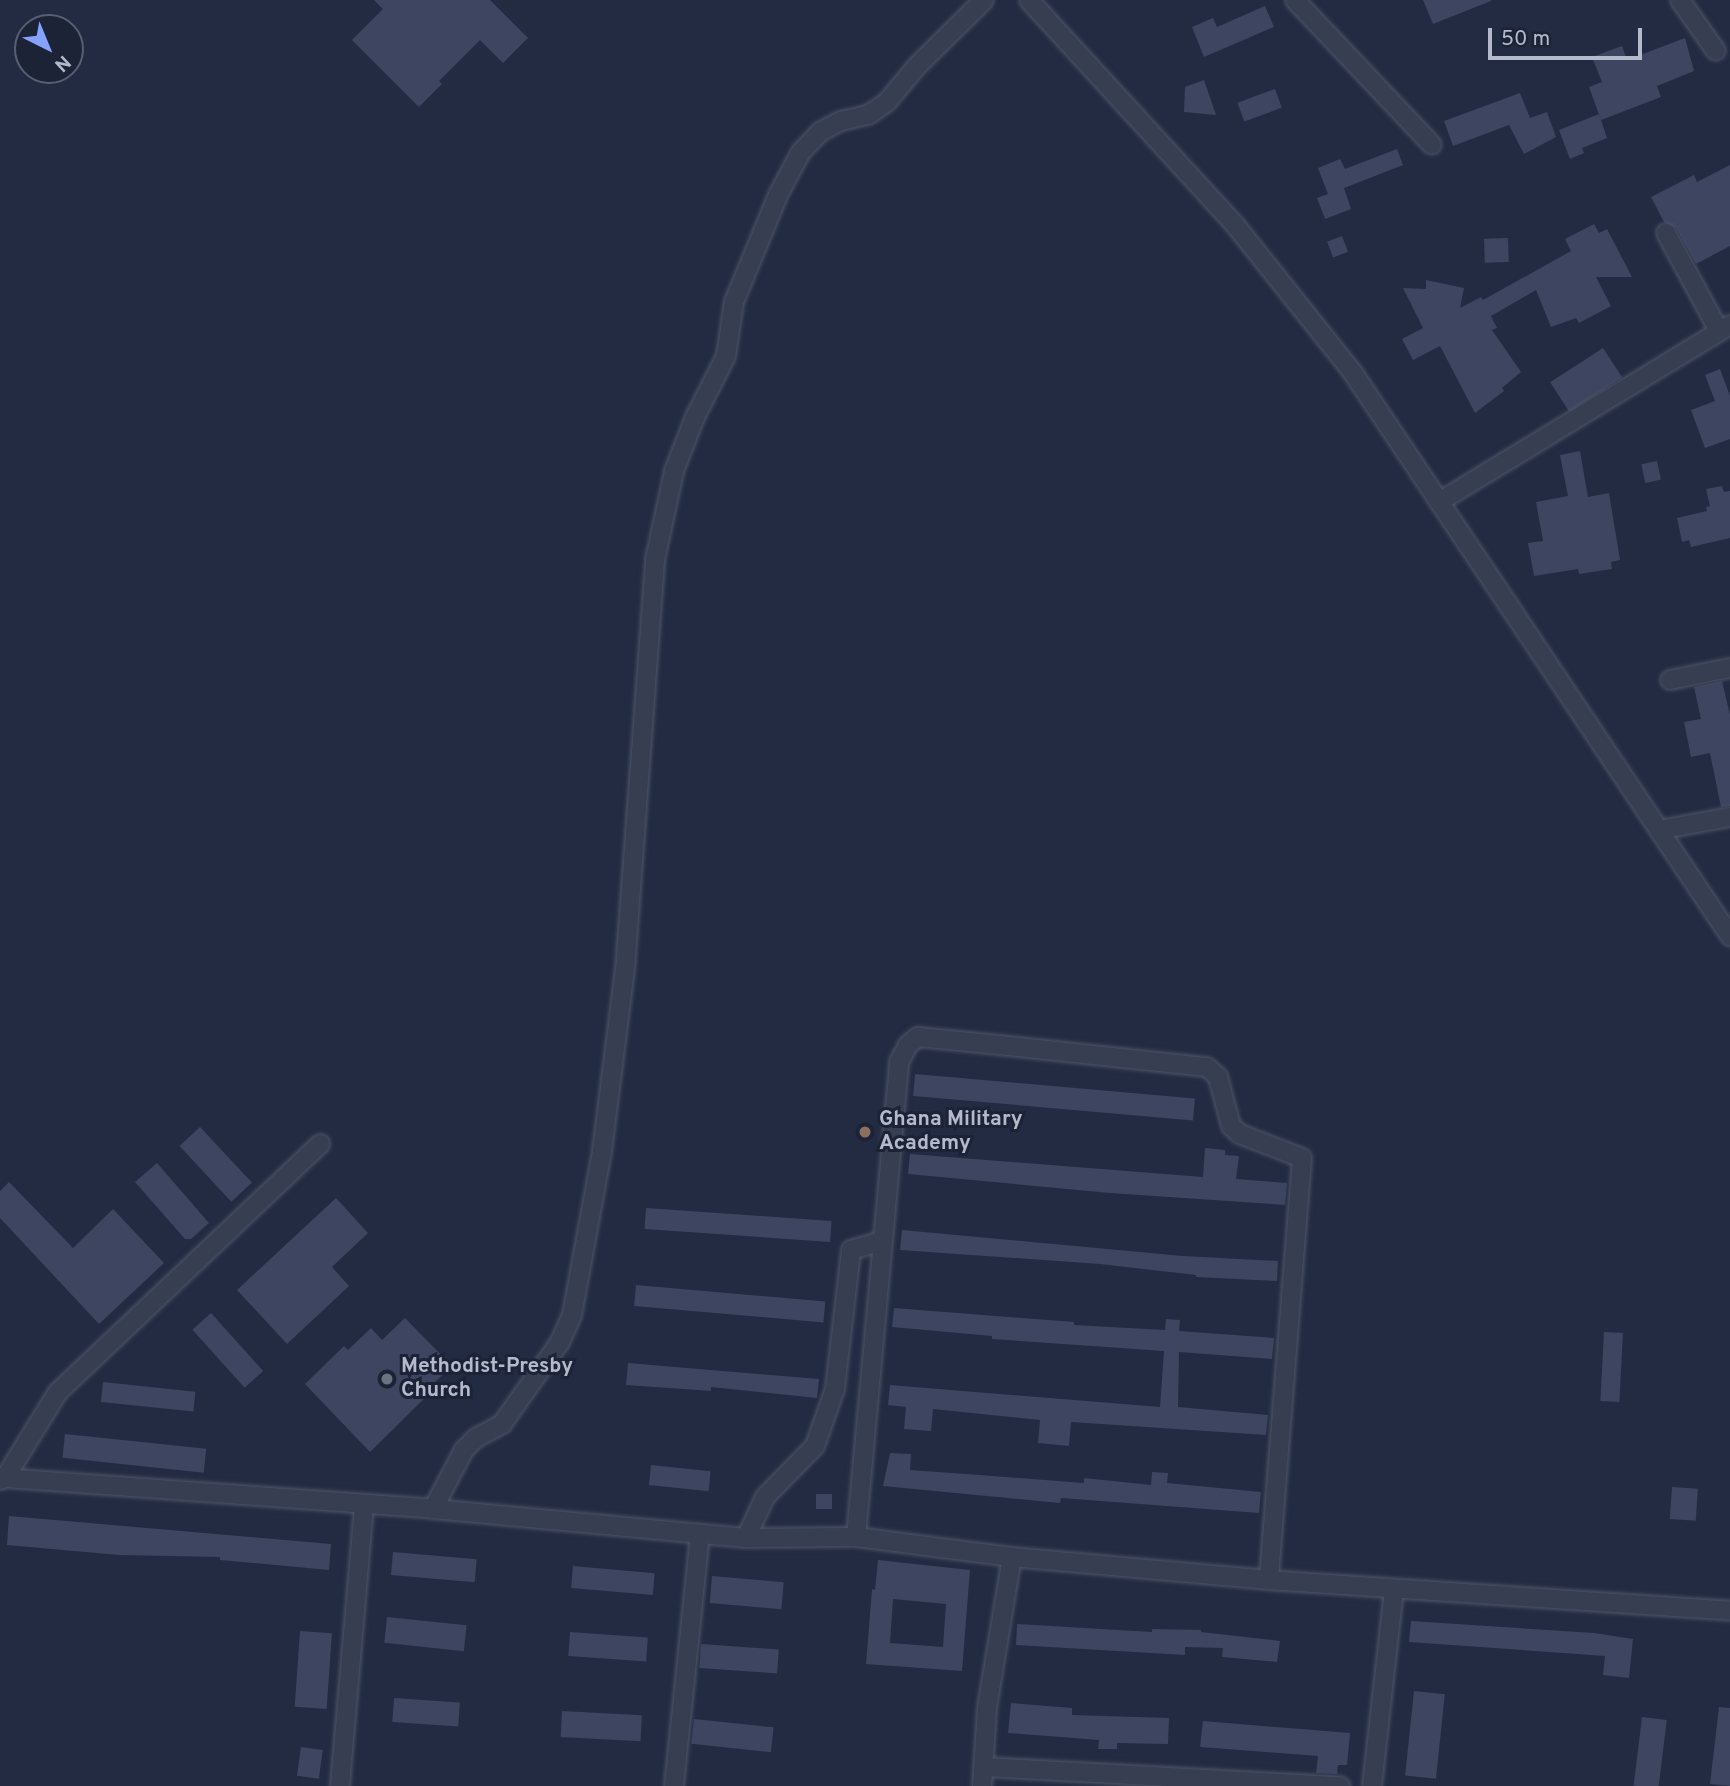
<!DOCTYPE html>
<style>
body{margin:0}
#map{position:relative;width:1730px;height:1786px;overflow:hidden;background:#232b42;font-family:Overpass,sans-serif}
div>[style]{position:absolute}
.building>*{inset:0;background:#3d4560;transform-origin:0 0}
.roads{filter:drop-shadow(0 0 2px #4f5669) drop-shadow(0 0 2px #4f5669)}
.minor>*{height:18px;margin:-9px;padding:0 9px;transform-origin:9px;border-radius:9px;background:#373e51}
.dots>*{width:19px;height:19px;translate:-50% -50%;box-sizing:border-box;border:4px solid #1c2336;border-radius:50%}
span{translate:-50% -50%;white-space:nowrap;text-align:center;line-height:1.15;-webkit-text-stroke:6px #1c2336;paint-order:stroke}
.poi-label{font-size:21px;color:#b4b9cc;font-weight:700}
.left{translate:0 -50%;text-align:left}
.north{position:absolute;left:14px;top:14px;width:70px;height:70px;box-sizing:border-box;background:#1c2336;border:2px solid #595f72;border-radius:50%;rotate:137deg;font-size:19px;font-weight:700;line-height:28px;text-align:center;color:#b4b9cc}
.north::after{content:'';display:block;margin:auto;width:24px;height:32px;background:#85a2ff;clip-path:polygon(50% 0,100% 100%,50% 72%,0 100%)}
.scale{position:absolute;left:1488px;top:28px;width:154px;height:32px;box-sizing:border-box;border:4px solid #b4b9cc;border-top:0;padding-left:9px;font-size:21px;line-height:24px;white-space:nowrap;color:#b4b9cc;-webkit-text-stroke:5px #1c2336;paint-order:stroke}
</style>
<div id="map">
<div class="building">
<div style="clip-path:polygon(374px 0,490px 0,528px 38px,503px 63px,480px 40px,439px 81px,442px 84px,419px 107px,352px 40px,383px 9px)"></div>
<div style="clip-path:polygon(1423px 0,1491px 0,1491px 1px,1433px 24px)"></div>
<div style="clip-path:polygon(1265px 6px,1274px 27px,1204px 57px,1192px 27px,1213px 18px,1217px 27px)"></div>
<div style="clip-path:polygon(1685px 38px,1694px 71px,1657px 86px,1661px 97px,1601px 120px,1589px 87px,1602px 82px,1592px 57px,1622px 46px,1627px 60px)"></div>
<div style="clip-path:polygon(1204px 80px,1216px 115px,1184px 112px,1185px 87px)"></div>
<div style="left:1275px;top:89px;width:20px;height:40px;rotate:70deg"></div>
<div style="clip-path:polygon(1520px 93px,1530px 118px,1547px 112px,1556px 137px,1524px 154px,1509px 125px,1453px 146px,1444px 121px)"></div>
<div style="clip-path:polygon(1599px 114px,1607px 138px,1582px 148px,1584px 153px,1570px 159px,1559px 130px)"></div>
<div style="clip-path:polygon(1397px 149px,1403px 165px,1344px 188px,1351px 209px,1325px 219px,1317px 198px,1328px 194px,1318px 168px,1340px 159px,1345px 169px)"></div>
<div style="clip-path:polygon(1730px 165px,1730px 246px,1696px 264px,1676px 228px,1664px 222px,1651px 197px,1694px 175px,1697px 182px)"></div>
<div style="clip-path:polygon(1594px 224px,1599px 233px,1607px 229px,1632px 277px,1596px 277px,1611px 306px,1579px 323px,1576px 318px,1551px 327px,1536px 290px,1491px 316px,1497px 328px,1492px 330px,1521px 372px,1502px 388px,1504px 391px,1475px 413px,1440px 346px,1413px 360px,1402px 339px,1423px 328px,1403px 288px,1426px 289px,1426px 280px,1464px 288px,1460px 308px,1481px 297px,1483px 300px,1571px 251px,1565px 239px)"></div>
<div style="left:1342px;top:236px;width:17px;height:16px;rotate:69deg"></div>
<div style="left:1508px;top:238px;width:24px;height:24px;rotate:88deg"></div>
<div style="left:1603px;top:348px;width:35px;height:63px;rotate:57deg"></div>
<div style="clip-path:polygon(1720px 369px,1730px 396px,1730px 439px,1705px 448px,1691px 410px,1715px 401px,1705px 375px)"></div>
<div style="clip-path:polygon(1580px 451px,1588px 497px,1609px 493px,1620px 560px,1611px 562px,1612px 569px,1579px 574px,1578px 569px,1534px 576px,1528px 543px,1543px 541px,1536px 502px,1568px 496px,1560px 455px)"></div>
<div style="left:1657px;top:461px;width:19px;height:16px;rotate:78deg"></div>
<div style="clip-path:polygon(1722px 486px,1724px 492px,1730px 491px,1730px 538px,1691px 547px,1689px 540px,1682px 542px,1677px 518px,1707px 511px,1706px 507px,1710px 506px,1706px 489px)"></div>
<div style="clip-path:polygon(1722px 681px,1730px 715px,1730px 806px,1721px 807px,1710px 753px,1691px 757px,1684px 722px,1701px 719px,1694px 687px)"></div>
<div style="left:915px;top:1074px;width:281px;height:22px;rotate:5deg"></div>
<div style="left:200px;top:1127px;width:76px;height:28px;rotate:47deg"></div>
<div style="clip-path:polygon(1205px 1148px,1225px 1150px,1225px 1155px,1239px 1156px,1236px 1179px,1287px 1183px,1285px 1205px,1110px 1193px,908px 1174px,910px 1154px,1203px 1177px)"></div>
<div style="clip-path:polygon(157px 1163px,209px 1223px,191px 1239px,185px 1239px,135px 1182px)"></div>
<div style="clip-path:polygon(9px 1182px,73px 1248px,113px 1209px,164px 1263px,99px 1324px,0 1218px,0 1191px)"></div>
<div style="clip-path:polygon(336px 1198px,368px 1233px,332px 1267px,349px 1286px,287px 1344px,237px 1290px)"></div>
<div style="left:646px;top:1208px;width:186px;height:21px;rotate:4deg"></div>
<div style="clip-path:polygon(902px 1230px,1183px 1256px,1278px 1261px,1277px 1281px,1196px 1277px,1196px 1275px,1100px 1264px,900px 1250px)"></div>
<div style="left:636px;top:1285px;width:190px;height:21px;rotate:5deg"></div>
<div style="clip-path:polygon(894px 1308px,1074px 1322px,1074px 1325px,1165px 1330px,1166px 1319px,1180px 1320px,1179px 1331px,1274px 1338px,1272px 1359px,1179px 1352px,1178px 1407px,1268px 1415px,1266px 1435px,1071px 1422px,1069px 1446px,1038px 1443px,1040px 1420px,933px 1409px,931px 1431px,904px 1429px,906px 1407px,888px 1405px,890px 1385px,1160px 1407px,1164px 1351px,992px 1339px,992px 1336px,892px 1327px)"></div>
<div style="left:211px;top:1313px;width:78px;height:25px;rotate:48deg"></div>
<div style="clip-path:polygon(405px 1318px,452px 1366px,435px 1382px,438px 1385px,370px 1452px,305px 1384px,344px 1346px,348px 1350px,371px 1328px,382px 1340px)"></div>
<div style="left:1604px;top:1332px;width:19px;height:69px;rotate:3deg"></div>
<div style="clip-path:polygon(628px 1363px,819px 1379px,817px 1398px,711px 1387px,711px 1391px,626px 1385px)"></div>
<div style="left:103px;top:1382px;width:93px;height:20px;rotate:6deg"></div>
<div style="left:65px;top:1434px;width:142px;height:24px;rotate:6deg"></div>
<div style="clip-path:polygon(890px 1453px,911px 1454px,910px 1470px,980px 1475px,1084px 1483px,1084px 1478px,1151px 1485px,1152px 1472px,1168px 1473px,1167px 1483px,1261px 1492px,1259px 1513px,1061px 1498px,1060px 1503px,883px 1486px)"></div>
<div style="left:651px;top:1465px;width:60px;height:20px;rotate:6deg"></div>
<div style="left:1672px;top:1487px;width:26px;height:32px;rotate:4deg"></div>
<div style="left:816px;top:1494px;width:16px;height:15px"></div>
<div style="clip-path:polygon(9px 1516px,331px 1544px,329px 1570px,220px 1560px,220px 1557px,119px 1555px,7px 1545px)"></div>
<div style="left:393px;top:1552px;width:84px;height:23px;rotate:5deg"></div>
<div style="clip-path:polygon(evenodd,878px 1560px,970px 1570px,962px 1671px,866px 1664px,872px 1589px,875px 1590px,878px 1560px,893px 1599px,946px 1604px,943px 1647px,890px 1643px,893px 1599px)"></div>
<div style="left:573px;top:1566px;width:82px;height:22px;rotate:5deg"></div>
<div style="left:712px;top:1576px;width:72px;height:27px;rotate:5deg"></div>
<div style="left:387px;top:1617px;width:80px;height:26px;rotate:6deg"></div>
<div style="clip-path:polygon(1411px 1621px,1594px 1633px,1633px 1639px,1629px 1678px,1603px 1675px,1605px 1656px,1409px 1642px)"></div>
<div style="clip-path:polygon(1017px 1624px,1152px 1632px,1152px 1629px,1201px 1630px,1201px 1632px,1280px 1641px,1277px 1662px,1222px 1657px,1223px 1648px,1185px 1647px,1185px 1655px,1016px 1645px)"></div>
<div style="left:300px;top:1631px;width:32px;height:76px;rotate:4deg"></div>
<div style="left:570px;top:1632px;width:78px;height:24px;rotate:4deg"></div>
<div style="left:701px;top:1644px;width:78px;height:24px;rotate:4deg"></div>
<div style="left:1414px;top:1691px;width:31px;height:85px;rotate:6deg"></div>
<div style="left:394px;top:1698px;width:66px;height:24px;rotate:4deg"></div>
<div style="clip-path:polygon(1011px 1703px,1072px 1708px,1072px 1715px,1169px 1718px,1168px 1744px,1117px 1743px,1117px 1749px,1098px 1749px,1099px 1740px,1008px 1733px)"></div>
<div style="clip-path:polygon(1719px 1707px,1730px 1708px,1730px 1786px,1710px 1784px)"></div>
<div style="left:562px;top:1711px;width:80px;height:26px;rotate:3deg"></div>
<div style="left:1642px;top:1717px;width:25px;height:69px;rotate:7deg"></div>
<div style="left:694px;top:1719px;width:80px;height:25px;rotate:6deg"></div>
<div style="clip-path:polygon(1203px 1721px,1350px 1733px,1347px 1765px,1338px 1765px,1337px 1774px,1316px 1773px,1318px 1756px,1200px 1747px)"></div>
<div style="left:301px;top:1747px;width:22px;height:29px;rotate:8deg"></div>
</div>
<div class="roads">
<div class="minor">
<div style="left:1029px;top:0;width:305px;rotate:47.5deg"></div>
<div style="left:1235px;top:225px;width:189px;rotate:51.4deg"></div>
<div style="left:1353px;top:373px;width:678px;rotate:56.19deg"></div>
<div style="left:1295px;top:0;width:199px;rotate:46.6deg"></div>
<div style="left:1680px;top:0;width:62px;rotate:54.8deg"></div>
<div style="left:1666px;top:233px;width:111px;rotate:61.6deg"></div>
<div style="left:1439px;top:502px;width:341px;rotate:-31.3deg"></div>
<div style="left:1670px;top:680px;width:61px;rotate:-11.3deg"></div>
<div style="left:1659px;top:830px;width:72px;rotate:-10.4deg"></div>
<div style="left:5px;top:1478px;width:101px;rotate:-58.4deg"></div>
<div style="left:58px;top:1392px;width:361px;rotate:-43.4deg"></div>
<div style="left:0;top:1480px;width:5px;rotate:-22deg"></div>
<div style="left:5px;top:1478px;width:429px;rotate:4.1deg"></div>
<div style="left:433px;top:1509px;width:314px;rotate:5.3deg"></div>
<div style="left:746px;top:1538px;width:110px;rotate:-0.5deg"></div>
<div style="left:856px;top:1537px;width:157px;rotate:7.3deg"></div>
<div style="left:1012px;top:1557px;width:258px;rotate:5.1deg"></div>
<div style="left:1269px;top:1580px;width:462px;rotate:3.8deg"></div>
<div style="left:433px;top:1509px;width:67px;rotate:-62.3deg"></div>
<div style="left:464px;top:1450px;width:17px;rotate:-45deg"></div>
<div style="left:476px;top:1438px;width:30px;rotate:-28deg"></div>
<div style="left:502px;top:1424px;width:100px;rotate:-54.7deg"></div>
<div style="left:560px;top:1342px;width:30px;rotate:-66deg"></div>
<div style="left:572px;top:1315px;width:167px;rotate:-79.6deg"></div>
<div style="left:602px;top:1151px;width:182px;rotate:-82.8deg"></div>
<div style="left:625px;top:970px;width:411px;rotate:-85.8deg"></div>
<div style="left:655px;top:560px;width:91px;rotate:-77.9deg"></div>
<div style="left:674px;top:471px;width:58px;rotate:-68.7deg"></div>
<div style="left:695px;top:417px;width:68px;rotate:-63.1deg"></div>
<div style="left:726px;top:356px;width:55px;rotate:-81.6deg"></div>
<div style="left:734px;top:302px;width:116px;rotate:-67.6deg"></div>
<div style="left:778px;top:195px;width:49px;rotate:-61.9deg"></div>
<div style="left:801px;top:152px;width:28px;rotate:-46deg"></div>
<div style="left:820px;top:132px;width:24px;rotate:-28deg"></div>
<div style="left:841px;top:121px;width:28px;rotate:-13deg"></div>
<div style="left:868px;top:115px;width:23px;rotate:-34deg"></div>
<div style="left:887px;top:102px;width:47px;rotate:-50.2deg"></div>
<div style="left:917px;top:66px;width:94px;rotate:-44.6deg"></div>
<div style="left:856px;top:1537px;width:477px;rotate:-84.8deg"></div>
<div style="left:899px;top:1062px;width:19px;rotate:-62deg"></div>
<div style="left:908px;top:1045px;width:13px;rotate:-39deg"></div>
<div style="left:918px;top:1037px;width:72px;rotate:5.6deg"></div>
<div style="left:990px;top:1044px;width:218px;rotate:6.1deg"></div>
<div style="left:1207px;top:1067px;width:15px;rotate:42deg"></div>
<div style="left:1218px;top:1077px;width:51px;rotate:75.1deg"></div>
<div style="left:1231px;top:1126px;width:12px;rotate:42deg"></div>
<div style="left:1240px;top:1134px;width:66px;rotate:21.2deg"></div>
<div style="left:1302px;top:1158px;width:423px;rotate:94.5deg"></div>
<div style="left:746px;top:1538px;width:45px;rotate:-65.1deg"></div>
<div style="left:765px;top:1497px;width:71px;rotate:-45.6deg"></div>
<div style="left:815px;top:1446px;width:60px;rotate:-70.7deg"></div>
<div style="left:835px;top:1389px;width:140px;rotate:-83.4deg"></div>
<div style="left:851px;top:1250px;width:32px;rotate:-16deg"></div>
<div style="left:984px;top:1767px;width:357px;rotate:3.1deg"></div>
<div style="left:340px;top:1786px;width:283px;rotate:-85.1deg"></div>
<div style="left:674px;top:1786px;width:253px;rotate:-84.1deg"></div>
<div style="left:982px;top:1786px;width:78px;rotate:-86.3deg"></div>
<div style="left:987px;top:1708px;width:153px;rotate:-80.6deg"></div>
<div style="left:1372px;top:1786px;width:198px;rotate:-83.6deg"></div>
</div>
</div>
<div class="dots">
<div style="left:865px;top:1132px;background:#8d6e63"></div>
<div style="left:387px;top:1379px;background:#6b7280"></div>
</div>
<div class="poi-label">
<span class="left" style="left:879px;top:1132px">Ghana Military<br>Academy</span>
<span class="left" style="left:401px;top:1379px">Methodist-Presby<br>Church</span>
</div>
<div class="north">N</div>
<div class="scale">50 m</div>
</div>
